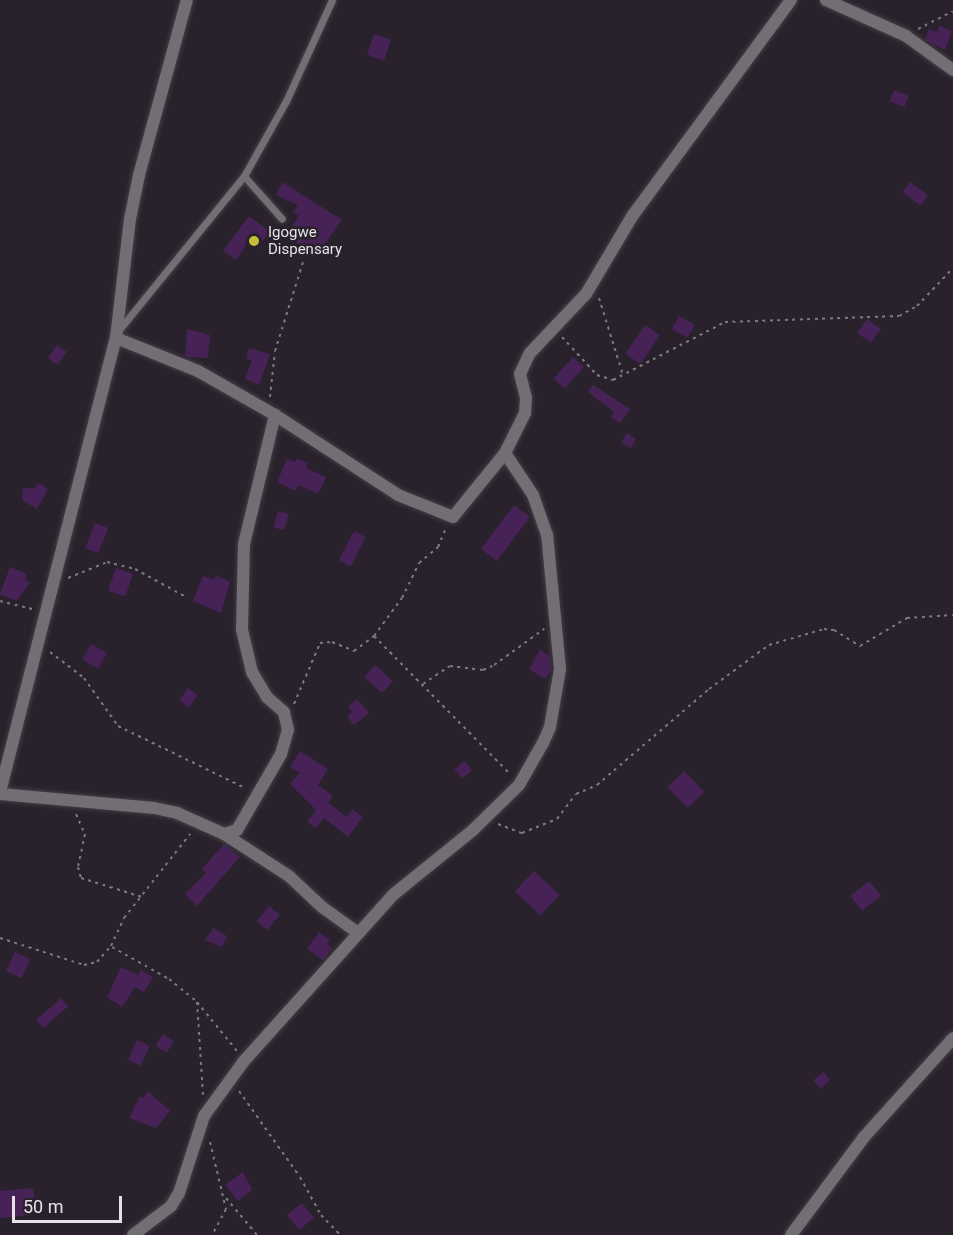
<!DOCTYPE html>
<style>
body{margin:0}
#map{position:relative;width:953px;height:1235px;overflow:hidden;background:#29222c;font-family:Roboto,sans-serif}
div>[style]{position:absolute}
.building>*{inset:0;background:#472257;transform-origin:0 0}
.path>*{height:2px;margin-top:-1px;transform-origin:0;background:repeating-linear-gradient(90deg,#7e7881 0 3px,transparent 0 7.5px)}
.roads{filter:drop-shadow(0 0 2px #433d46) drop-shadow(0 0 2px #433d46)}
.lane>*{height:7px;margin:-3.5px;padding:0 3.5px;transform-origin:3.5px;border-radius:3.5px;background:#726e73}
.street>*{height:12px;margin:-6px;padding:0 6px;transform-origin:6px;border-radius:6px;background:#726e73}
.dots>*{width:16px;height:16px;translate:-50% -50%;box-sizing:border-box;border:3px solid #29222c;border-radius:50%}
span{translate:-50% -50%;white-space:nowrap;text-align:center;line-height:1.15;-webkit-text-stroke:5px #29222c;paint-order:stroke}
.poi-label{font-size:15px;color:#e6e2e8}
.left{translate:0 -50%;text-align:left}
.scale{position:absolute;left:12px;top:1196px;width:110px;height:27px;box-sizing:border-box;border:3px solid #e6e2e8;border-top:0;padding-left:8px;font-size:18px;line-height:21px;white-space:nowrap;color:#e6e2e8;-webkit-text-stroke:4px #29222c;paint-order:stroke}
</style>
<div id="map">
<div class="building">
<div style="clip-path:polygon(939px 26px,952px 31px,945px 50px,925px 40px,929px 29px,937px 32px)"></div>
<div style="left:374px;top:34px;width:18px;height:22px;rotate:19deg"></div>
<div style="left:894px;top:90px;width:16px;height:12px;rotate:22deg"></div>
<div style="clip-path:polygon(282px 182px,342px 220px,316px 256px,286px 235px,299px 216px,293px 212px,298px 205px,276px 195px)"></div>
<div style="left:910px;top:182px;width:22px;height:13px;rotate:36deg"></div>
<div style="clip-path:polygon(249px 216px,270px 232px,256px 249px,248px 242px,236px 260px,223px 251px)"></div>
<div style="left:679px;top:316px;width:18px;height:15px;rotate:29deg"></div>
<div style="left:867px;top:319px;width:17px;height:17px;rotate:36deg"></div>
<div style="left:645px;top:325px;width:18px;height:35px;rotate:34deg"></div>
<div style="clip-path:polygon(187px 329px,210px 335px,208px 358px,185px 357px)"></div>
<div style="left:57px;top:345px;width:12px;height:16px;rotate:35deg"></div>
<div style="clip-path:polygon(249px 348px,270px 354px,259px 385px,245px 379px,252px 360px,246px 359px)"></div>
<div style="left:573px;top:357px;width:15px;height:29px;rotate:42deg"></div>
<div style="clip-path:polygon(593px 385px,630px 409px,620px 423px,611px 417px,614px 412px,588px 392px)"></div>
<div style="clip-path:polygon(627px 433px,636px 439px,631px 448px,621px 443px)"></div>
<div style="clip-path:polygon(297px 458px,308px 463px,306px 468px,326px 477px,318px 494px,298px 485px,295px 491px,277px 482px,287px 459px,295px 462px)"></div>
<div style="clip-path:polygon(38px 483px,48px 489px,37px 509px,22px 500px,23px 488px,35px 488px)"></div>
<div style="left:514px;top:505px;width:20px;height:55px;rotate:37deg"></div>
<div style="left:278px;top:511px;width:11px;height:17px;rotate:15deg"></div>
<div style="left:95px;top:523px;width:14px;height:27px;rotate:21deg"></div>
<div style="left:354px;top:531px;width:13px;height:33px;rotate:27deg"></div>
<div style="clip-path:polygon(10px 567px,27px 574px,25px 580px,30px 582px,17px 601px,0 594px)"></div>
<div style="left:116px;top:568px;width:18px;height:24px;rotate:19deg"></div>
<div style="clip-path:polygon(216px 575px,230px 582px,221px 613px,193px 601px,203px 576px,214px 580px)"></div>
<div style="left:91px;top:644px;width:18px;height:18px;rotate:29deg"></div>
<div style="clip-path:polygon(540px 650px,550px 656px,552px 668px,545px 679px,529px 669px)"></div>
<div style="left:375px;top:665px;width:24px;height:16px;rotate:42deg"></div>
<div style="left:188px;top:688px;width:12px;height:15px;rotate:35deg"></div>
<div style="clip-path:polygon(357px 699px,369px 713px,354px 725px,347px 717px,352px 712px,348px 707px)"></div>
<div style="clip-path:polygon(300px 751px,328px 769px,318px 785px,333px 796px,328px 803px,347px 817px,352px 809px,363px 817px,348px 837px,324px 818px,316px 828px,307px 822px,316px 810px,290px 784px,300px 773px,290px 767px)"></div>
<div style="left:464px;top:761px;width:12px;height:13px;rotate:48deg"></div>
<div style="left:684px;top:771px;width:29px;height:23px;rotate:46deg"></div>
<div style="clip-path:polygon(224px 844px,240px 857px,197px 906px,185px 894px,206px 873px,202px 869px)"></div>
<div style="left:534px;top:871px;width:35px;height:28px;rotate:43deg"></div>
<div style="left:869px;top:881px;width:19px;height:24px;rotate:51deg"></div>
<div style="left:269px;top:906px;width:14px;height:20px;rotate:39deg"></div>
<div style="clip-path:polygon(213px 928px,227px 936px,222px 947px,205px 940px)"></div>
<div style="clip-path:polygon(319px 932px,330px 940px,327px 944px,332px 948px,323px 960px,307px 949px)"></div>
<div style="left:15px;top:952px;width:17px;height:21px;rotate:25deg"></div>
<div style="clip-path:polygon(121px 967px,138px 975px,141px 970px,153px 977px,144px 992px,135px 987px,122px 1007px,107px 997px)"></div>
<div style="left:61px;top:998px;width:11px;height:33px;rotate:49deg"></div>
<div style="left:163px;top:1034px;width:13px;height:14px;rotate:32deg"></div>
<div style="left:137px;top:1040px;width:14px;height:22px;rotate:25deg"></div>
<div style="left:823px;top:1072px;width:11px;height:13px;rotate:49deg"></div>
<div style="clip-path:polygon(148px 1091px,170px 1111px,156px 1128px,129px 1118px,140px 1096px,143px 1098px)"></div>
<div style="clip-path:polygon(243px 1172px,252px 1190px,238px 1201px,225px 1185px)"></div>
<div style="clip-path:polygon(33px 1188px,35px 1203px,29px 1204px,30px 1215px,0 1218px,0 1191px)"></div>
<div style="left:302px;top:1203px;width:19px;height:19px;rotate:51deg"></div>
</div>
<div class="path">
<div style="left:918px;top:29px;width:39px;rotate:-27deg"></div>
<div style="left:599px;top:298px;width:81px;rotate:72.7deg"></div>
<div style="left:562px;top:337px;width:52px;rotate:47.4deg"></div>
<div style="left:597px;top:375px;width:17px;rotate:17deg"></div>
<div style="left:613px;top:380px;width:126px;rotate:-27.4deg"></div>
<div style="left:725px;top:322px;width:174px;rotate:-2deg"></div>
<div style="left:899px;top:316px;width:21px;rotate:-29deg"></div>
<div style="left:917px;top:306px;width:52px;rotate:-46.5deg"></div>
<div style="left:270px;top:397px;width:46px;rotate:-83.8deg"></div>
<div style="left:275px;top:351px;width:93px;rotate:-72.5deg"></div>
<div style="left:68px;top:578px;width:42px;rotate:-22.3deg"></div>
<div style="left:107px;top:562px;width:29px;rotate:14deg"></div>
<div style="left:135px;top:569px;width:60px;rotate:28.7deg"></div>
<div style="left:0;top:601px;width:34px;rotate:14deg"></div>
<div style="left:374px;top:636px;width:47px;rotate:-53.6deg"></div>
<div style="left:402px;top:598px;width:39px;rotate:-64deg"></div>
<div style="left:419px;top:563px;width:25px;rotate:-40deg"></div>
<div style="left:438px;top:547px;width:21px;rotate:-67deg"></div>
<div style="left:50px;top:652px;width:43px;rotate:37.4deg"></div>
<div style="left:84px;top:678px;width:59px;rotate:54.7deg"></div>
<div style="left:118px;top:726px;width:141px;rotate:26deg"></div>
<div style="left:423px;top:684px;width:32px;rotate:-34deg"></div>
<div style="left:450px;top:666px;width:33px;rotate:7deg"></div>
<div style="left:483px;top:670px;width:12px;rotate:-24deg"></div>
<div style="left:494px;top:665px;width:62px;rotate:-35.8deg"></div>
<div style="left:294px;top:704px;width:66px;rotate:-66.9deg"></div>
<div style="left:320px;top:643px;width:12px;rotate:-5deg"></div>
<div style="left:332px;top:642px;width:24px;rotate:22deg"></div>
<div style="left:354px;top:651px;width:25px;rotate:-37deg"></div>
<div style="left:374px;top:636px;width:192px;rotate:45.4deg"></div>
<div style="left:76px;top:814px;width:22px;rotate:66deg"></div>
<div style="left:85px;top:834px;width:34px;rotate:102deg"></div>
<div style="left:78px;top:867px;width:11px;rotate:75deg"></div>
<div style="left:81px;top:878px;width:64px;rotate:17.3deg"></div>
<div style="left:498px;top:824px;width:26px;rotate:21deg"></div>
<div style="left:522px;top:833px;width:38px;rotate:-22deg"></div>
<div style="left:557px;top:819px;width:31px;rotate:-53deg"></div>
<div style="left:576px;top:794px;width:23px;rotate:-23deg"></div>
<div style="left:597px;top:785px;width:148px;rotate:-40.6deg"></div>
<div style="left:709px;top:689px;width:74px;rotate:-36.3deg"></div>
<div style="left:769px;top:645px;width:57px;rotate:-16.2deg"></div>
<div style="left:824px;top:629px;width:10px;rotate:6deg"></div>
<div style="left:834px;top:630px;width:31px;rotate:32deg"></div>
<div style="left:860px;top:646px;width:55px;rotate:-30.8deg"></div>
<div style="left:907px;top:618px;width:46px;rotate:-3.7deg"></div>
<div style="left:0;top:938px;width:88px;rotate:17.8deg"></div>
<div style="left:84px;top:965px;width:13px;rotate:-13deg"></div>
<div style="left:97px;top:962px;width:21px;rotate:-49deg"></div>
<div style="left:111px;top:946px;width:31px;rotate:-65deg"></div>
<div style="left:124px;top:918px;width:107px;rotate:-51.8deg"></div>
<div style="left:112px;top:947px;width:65px;rotate:29.3deg"></div>
<div style="left:169px;top:979px;width:36px;rotate:39deg"></div>
<div style="left:197px;top:1002px;width:63px;rotate:50.8deg"></div>
<div style="left:197px;top:1002px;width:93px;rotate:86.3deg"></div>
<div style="left:239px;top:1091px;width:105px;rotate:54.7deg"></div>
<div style="left:300px;top:1177px;width:43px;rotate:61.1deg"></div>
<div style="left:321px;top:1215px;width:28px;rotate:46deg"></div>
<div style="left:210px;top:1142px;width:69px;rotate:76.6deg"></div>
<div style="left:226px;top:1209px;width:30px;rotate:118deg"></div>
<div style="left:226px;top:1198px;width:48px;rotate:50deg"></div>
</div>
<div class="roads">
<div class="lane">
<div style="left:244px;top:176px;width:57px;rotate:48.5deg"></div>
<div style="left:118px;top:331px;width:200px;rotate:-50.9deg"></div>
<div style="left:244px;top:176px;width:86px;rotate:-60.8deg"></div>
<div style="left:286px;top:101px;width:111px;rotate:-65.5deg"></div>
</div>
<div class="street">
<div style="left:826px;top:0;width:88px;rotate:24.2deg"></div>
<div style="left:906px;top:36px;width:58px;rotate:35.9deg"></div>
<div style="left:116px;top:338px;width:88px;rotate:21.9deg"></div>
<div style="left:198px;top:371px;width:89px;rotate:29.7deg"></div>
<div style="left:275px;top:415px;width:147px;rotate:33deg"></div>
<div style="left:398px;top:495px;width:59px;rotate:21.8deg"></div>
<div style="left:453px;top:517px;width:82px;rotate:-50.9deg"></div>
<div style="left:505px;top:453px;width:45px;rotate:-63.4deg"></div>
<div style="left:525px;top:413px;width:15px;rotate:-86deg"></div>
<div style="left:526px;top:398px;width:25px;rotate:-104deg"></div>
<div style="left:520px;top:374px;width:23px;rotate:-65deg"></div>
<div style="left:530px;top:353px;width:81px;rotate:-46.5deg"></div>
<div style="left:586px;top:294px;width:92px;rotate:-59.3deg"></div>
<div style="left:633px;top:215px;width:267px;rotate:-53.7deg"></div>
<div style="left:0;top:792px;width:469px;rotate:-75.7deg"></div>
<div style="left:116px;top:338px;width:120px;rotate:-83.3deg"></div>
<div style="left:130px;top:219px;width:45px;rotate:-78.4deg"></div>
<div style="left:139px;top:175px;width:181px;rotate:-74.7deg"></div>
<div style="left:0;top:794px;width:155px;rotate:5.2deg"></div>
<div style="left:154px;top:808px;width:24px;rotate:12deg"></div>
<div style="left:177px;top:813px;width:51px;rotate:24.1deg"></div>
<div style="left:224px;top:834px;width:14px;rotate:-17deg"></div>
<div style="left:237px;top:830px;width:88px;rotate:-59.9deg"></div>
<div style="left:281px;top:754px;width:25px;rotate:-74deg"></div>
<div style="left:288px;top:730px;width:18px;rotate:-103deg"></div>
<div style="left:284px;top:712px;width:23px;rotate:-139deg"></div>
<div style="left:267px;top:697px;width:29px;rotate:-121deg"></div>
<div style="left:252px;top:672px;width:43px;rotate:-103.4deg"></div>
<div style="left:242px;top:630px;width:86px;rotate:-88.7deg"></div>
<div style="left:244px;top:544px;width:133px;rotate:-76.5deg"></div>
<div style="left:224px;top:834px;width:77px;rotate:32.9deg"></div>
<div style="left:289px;top:876px;width:45px;rotate:43.2deg"></div>
<div style="left:322px;top:907px;width:44px;rotate:35.8deg"></div>
<div style="left:133px;top:1235px;width:48px;rotate:-37.3deg"></div>
<div style="left:171px;top:1206px;width:15px;rotate:-58deg"></div>
<div style="left:179px;top:1193px;width:81px;rotate:-72deg"></div>
<div style="left:204px;top:1116px;width:68px;rotate:-54deg"></div>
<div style="left:244px;top:1061px;width:224px;rotate:-48.1deg"></div>
<div style="left:394px;top:894px;width:102px;rotate:-39deg"></div>
<div style="left:473px;top:830px;width:64px;rotate:-44.4deg"></div>
<div style="left:519px;top:785px;width:48px;rotate:-60.3deg"></div>
<div style="left:543px;top:743px;width:17px;rotate:-66deg"></div>
<div style="left:550px;top:727px;width:59px;rotate:-80.2deg"></div>
<div style="left:560px;top:669px;width:135px;rotate:-95.5deg"></div>
<div style="left:547px;top:535px;width:42px;rotate:-109.3deg"></div>
<div style="left:533px;top:495px;width:50px;rotate:-123.7deg"></div>
<div style="left:791px;top:1235px;width:122px;rotate:-53.3deg"></div>
<div style="left:864px;top:1137px;width:133px;rotate:-48deg"></div>
</div>
</div>
<div class="dots">
<div style="left:254px;top:241px;background:#c6bc3c"></div>
</div>
<div class="poi-label">
<span class="left" style="left:268px;top:241px">Igogwe<br>Dispensary</span>
</div>
<div class="scale">50 m</div>
</div>
